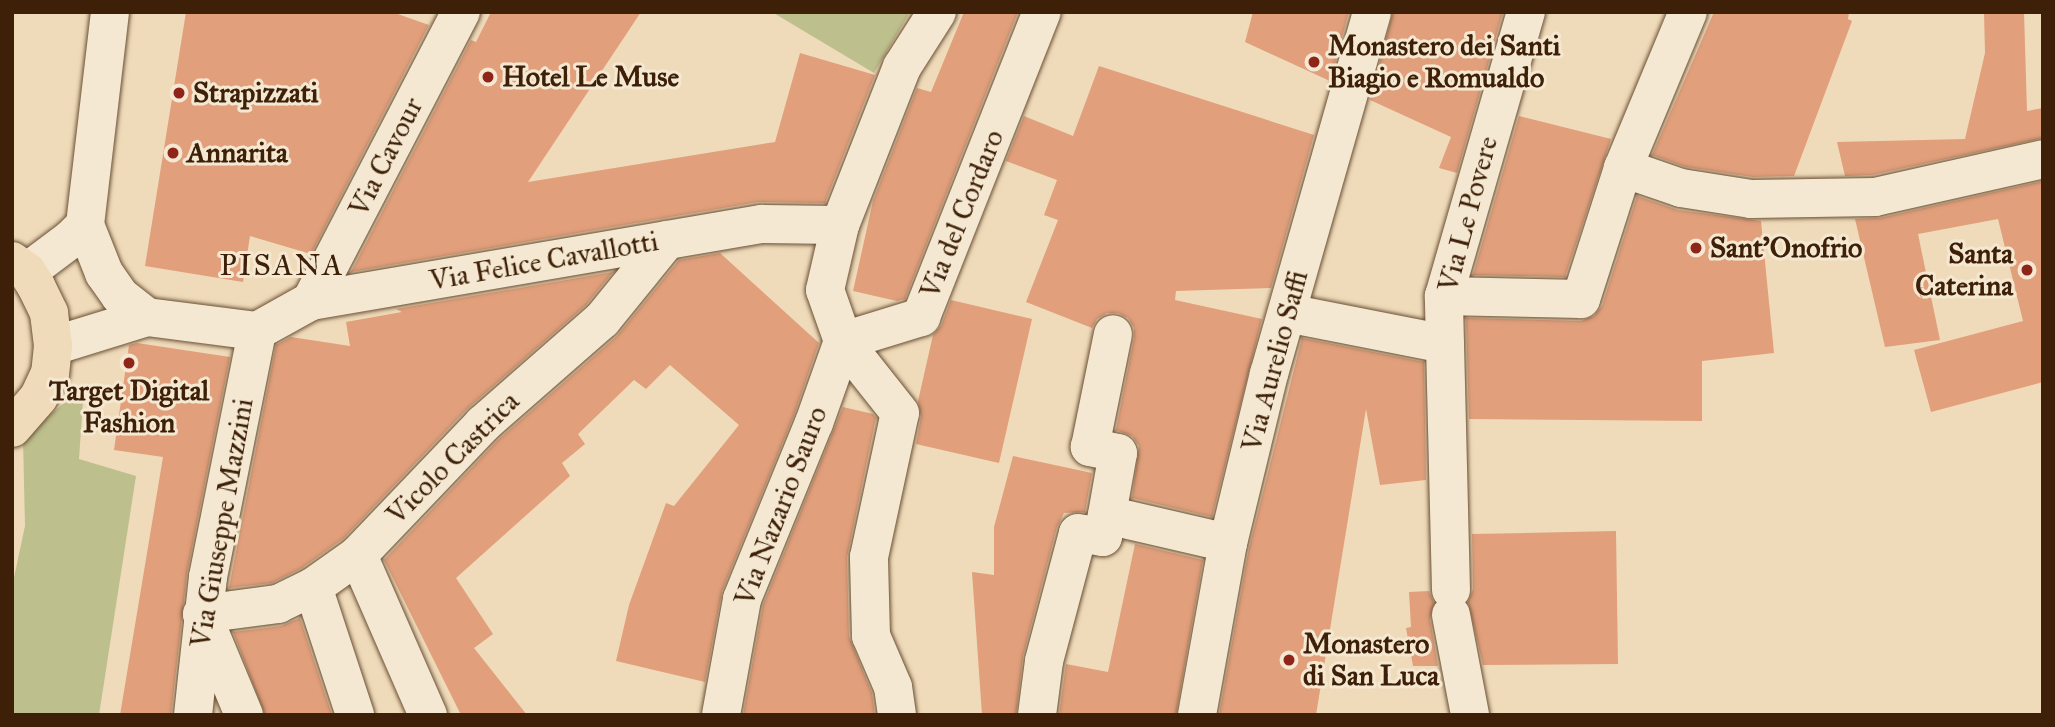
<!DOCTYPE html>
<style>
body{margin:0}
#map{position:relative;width:2055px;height:727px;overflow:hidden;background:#efdbba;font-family:"IM FELL Great Primer",serif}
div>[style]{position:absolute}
.green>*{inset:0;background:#bdbf8d}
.building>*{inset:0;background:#e19f7c}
.roads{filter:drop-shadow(0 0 2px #6a4f34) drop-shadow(0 0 2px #6a4f34)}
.minor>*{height:38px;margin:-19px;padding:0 19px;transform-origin:19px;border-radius:19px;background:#f5e8d2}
.major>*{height:38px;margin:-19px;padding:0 19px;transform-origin:19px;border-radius:19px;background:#efdbba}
.dots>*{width:19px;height:19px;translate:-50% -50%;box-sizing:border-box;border:4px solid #f5e8d2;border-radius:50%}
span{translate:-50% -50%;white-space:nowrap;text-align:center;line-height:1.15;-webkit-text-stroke:6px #f5e8d2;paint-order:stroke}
.poi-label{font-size:28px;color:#3d2007;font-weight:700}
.left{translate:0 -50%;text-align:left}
.right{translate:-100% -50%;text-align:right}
.street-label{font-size:28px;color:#3d2007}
.neighbourhood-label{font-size:30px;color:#3d2007;letter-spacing:2px}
.frame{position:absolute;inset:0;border:14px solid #3d2007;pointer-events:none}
</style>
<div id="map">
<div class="green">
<div style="clip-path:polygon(772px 12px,910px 12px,874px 73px)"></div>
<div style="clip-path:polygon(84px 386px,79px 459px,136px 476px,99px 715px,12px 715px,12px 587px,25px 526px,23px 438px)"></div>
</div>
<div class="building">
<div style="clip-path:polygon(186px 12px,392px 12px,429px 25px,311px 254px,250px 236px,243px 282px,145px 266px)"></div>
<div style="clip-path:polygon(491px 12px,641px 12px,528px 182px,775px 142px,800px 53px,875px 75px,825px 203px,758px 202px,351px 272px,471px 40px,476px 42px)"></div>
<div style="clip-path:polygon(964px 12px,1018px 12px,905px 299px,897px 301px,853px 291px,873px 201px,917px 88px,931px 92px)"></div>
<div style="clip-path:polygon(1253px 12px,1349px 12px,1330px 81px,1245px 42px)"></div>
<div style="clip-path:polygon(1393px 12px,1503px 12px,1457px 173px,1439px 168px,1451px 137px,1370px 100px)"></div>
<div style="clip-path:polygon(1714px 12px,1849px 12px,1848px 19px,1852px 21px,1794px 176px,1753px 177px,1686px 167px,1652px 155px)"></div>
<div style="clip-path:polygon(1984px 12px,2024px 12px,2027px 111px,2043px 108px,2043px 138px,1872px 175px,1845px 176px,1837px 142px,1965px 139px,1985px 53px)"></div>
<div style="clip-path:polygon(1099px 66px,1314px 135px,1271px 288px,1176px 291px,1175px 300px,1262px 319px,1212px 517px,1132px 498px,1139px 446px,1132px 436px,1116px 430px,1134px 338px,1134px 328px,1128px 318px,1118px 313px,1107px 313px,1097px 319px,1092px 328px,1026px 302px,1058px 220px,1044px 215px,1057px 180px,1006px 161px,1024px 116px,1073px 136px)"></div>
<div style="clip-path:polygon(1519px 116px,1611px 139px,1565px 277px,1473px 275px)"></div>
<div style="clip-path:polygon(2043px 181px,2043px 382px,1931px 412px,1914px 350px,2023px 321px,1998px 219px,1918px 234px,1940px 340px,1885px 347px,1855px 219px,1880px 218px)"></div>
<div style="clip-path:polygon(1637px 196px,1678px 210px,1761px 221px,1774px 353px,1702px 361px,1702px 421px,1469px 419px,1466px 318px,1581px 321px,1594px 316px,1602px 306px)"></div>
<div style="clip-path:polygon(720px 253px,819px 343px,794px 415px,722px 591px,705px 682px,616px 661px,629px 605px,666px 503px,674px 506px,739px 425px,670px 365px,646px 389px,634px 380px,578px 434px,585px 444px,562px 463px,570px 476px,456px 578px,493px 634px,474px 648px,527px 715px,461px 715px,384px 560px,498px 440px,617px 336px,679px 260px)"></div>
<div style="clip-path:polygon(613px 272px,586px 305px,467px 409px,344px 538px,302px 568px,272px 583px,229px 588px,276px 345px,291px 337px,350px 346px,346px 322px,402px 312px,396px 309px)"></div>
<div style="clip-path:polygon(951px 300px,1032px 319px,999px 463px,916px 444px,921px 417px,918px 401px,933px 335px,941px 326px)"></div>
<div style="clip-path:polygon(1302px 338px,1424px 362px,1426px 480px,1380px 485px,1366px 409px,1316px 715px,1219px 715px,1249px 548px)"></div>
<div style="clip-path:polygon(137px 343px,230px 357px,187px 573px,171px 715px,120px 715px,163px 457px,114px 450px,129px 345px)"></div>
<div style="clip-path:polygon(843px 407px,873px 414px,876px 418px,847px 557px,849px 637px,872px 693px,875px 715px,743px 715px,763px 605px)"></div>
<div style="clip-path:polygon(1013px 456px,1092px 473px,1085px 512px,1064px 513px,1057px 527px,1023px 656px,1016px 715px,982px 715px,972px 572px,994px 575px,994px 527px)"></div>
<div style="clip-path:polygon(1616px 531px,1618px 664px,1483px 665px,1468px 602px,1473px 589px,1472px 534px)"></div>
<div style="clip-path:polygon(1135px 544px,1203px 560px,1176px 715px,1059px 715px,1066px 664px,1108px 672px)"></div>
<div style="clip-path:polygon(1429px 591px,1434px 603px,1430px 619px,1438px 666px,1413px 666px,1406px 628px,1411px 627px,1409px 592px)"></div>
<div style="clip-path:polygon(300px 618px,332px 715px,265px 715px,233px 632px,281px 626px)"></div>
</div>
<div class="roads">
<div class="minor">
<div style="left:110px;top:12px;width:214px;rotate:96.7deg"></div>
<div style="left:85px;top:225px;width:52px;rotate:68.4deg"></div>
<div style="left:104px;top:273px;width:28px;rotate:55deg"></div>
<div style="left:120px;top:296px;width:34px;rotate:38deg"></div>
<div style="left:1623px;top:168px;width:61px;rotate:19deg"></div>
<div style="left:1681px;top:188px;width:71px;rotate:8.9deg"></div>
<div style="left:1751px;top:199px;width:124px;rotate:-0.9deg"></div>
<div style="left:1875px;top:197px;width:172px;rotate:-12.7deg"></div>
<div style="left:27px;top:272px;width:55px;rotate:-36.9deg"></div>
<div style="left:71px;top:239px;width:20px;rotate:-45deg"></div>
<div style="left:1444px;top:296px;width:137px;rotate:1.3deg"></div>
<div style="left:1581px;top:299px;width:138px;rotate:-72.2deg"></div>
<div style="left:1623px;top:168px;width:169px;rotate:-67.4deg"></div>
<div style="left:311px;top:301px;width:326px;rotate:-62.6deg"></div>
<div style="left:1287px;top:313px;width:161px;rotate:11.1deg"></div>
<div style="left:257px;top:331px;width:62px;rotate:-29.1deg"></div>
<div style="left:311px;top:301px;width:458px;rotate:-9.7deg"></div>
<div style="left:762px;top:224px;width:78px;rotate:0.7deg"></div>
<div style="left:843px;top:341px;width:82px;rotate:-17.1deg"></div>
<div style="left:921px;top:317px;width:328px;rotate:-68.4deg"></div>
<div style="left:53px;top:346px;width:98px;rotate:-17.1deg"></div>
<div style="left:147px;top:317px;width:111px;rotate:7.3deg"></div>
<div style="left:1107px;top:515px;width:124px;rotate:13deg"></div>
<div style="left:358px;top:555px;width:175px;rotate:66.4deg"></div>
<div style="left:313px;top:587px;width:135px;rotate:71.8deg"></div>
<div style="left:1451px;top:590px;width:294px;rotate:-91.4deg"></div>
<div style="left:1444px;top:296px;width:296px;rotate:-73.9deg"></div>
<div style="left:1451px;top:615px;width:102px;rotate:79.2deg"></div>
<div style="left:193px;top:715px;width:139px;rotate:-83.8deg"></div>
<div style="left:208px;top:577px;width:251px;rotate:-78.7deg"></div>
<div style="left:244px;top:715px;width:109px;rotate:-112.6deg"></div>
<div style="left:202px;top:614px;width:77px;rotate:-7.5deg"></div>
<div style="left:278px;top:604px;width:39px;rotate:-26deg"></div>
<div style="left:313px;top:587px;width:55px;rotate:-35.4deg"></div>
<div style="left:358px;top:555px;width:181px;rotate:-46.3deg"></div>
<div style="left:483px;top:424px;width:158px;rotate:-41.2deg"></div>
<div style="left:602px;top:320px;width:103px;rotate:-50.9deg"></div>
<div style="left:721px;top:715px;width:118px;rotate:-79.7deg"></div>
<div style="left:742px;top:599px;width:190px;rotate:-67.8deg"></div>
<div style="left:814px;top:423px;width:87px;rotate:-70.5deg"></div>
<div style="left:897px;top:715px;width:28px;rotate:-98deg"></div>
<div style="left:893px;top:687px;width:56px;rotate:-113.3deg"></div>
<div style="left:871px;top:636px;width:79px;rotate:-91.5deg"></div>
<div style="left:869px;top:557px;width:147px;rotate:-77.9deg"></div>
<div style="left:900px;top:413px;width:92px;rotate:-128.4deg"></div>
<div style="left:843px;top:341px;width:54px;rotate:-109.4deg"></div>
<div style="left:825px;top:290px;width:67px;rotate:-77deg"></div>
<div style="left:840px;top:225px;width:170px;rotate:-68.6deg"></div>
<div style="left:902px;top:67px;width:65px;rotate:-57.5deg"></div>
<div style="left:1037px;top:715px;width:54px;rotate:-82.6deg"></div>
<div style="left:1044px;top:661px;width:132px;rotate:-75.1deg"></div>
<div style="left:1078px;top:533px;width:25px;rotate:9deg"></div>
<div style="left:1103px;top:537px;width:85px;rotate:-79.9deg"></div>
<div style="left:1118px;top:453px;width:29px;rotate:-168deg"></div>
<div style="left:1090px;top:447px;width:115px;rotate:-78.5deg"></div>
<div style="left:1197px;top:715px;width:175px;rotate:-79.8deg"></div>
<div style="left:1228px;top:543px;width:174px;rotate:-76.4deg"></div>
<div style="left:1269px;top:374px;width:376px;rotate:-74.1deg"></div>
</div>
<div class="major">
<div style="left:12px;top:261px;width:19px;rotate:36deg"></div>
<div style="left:27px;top:272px;width:17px;rotate:57deg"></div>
<div style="left:36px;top:286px;width:30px;rotate:64deg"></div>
<div style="left:49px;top:313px;width:33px;rotate:83deg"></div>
<div style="left:53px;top:346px;width:27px;rotate:96deg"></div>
<div style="left:50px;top:373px;width:26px;rotate:115deg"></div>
<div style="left:39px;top:397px;width:41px;rotate:131.1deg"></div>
</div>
</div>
<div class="dots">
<div style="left:1314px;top:62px;background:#8f2418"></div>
<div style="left:488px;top:77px;background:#8f2418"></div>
<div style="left:179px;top:93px;background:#8f2418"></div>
<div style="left:173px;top:153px;background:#8f2418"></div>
<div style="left:1696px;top:248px;background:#8f2418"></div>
<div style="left:2027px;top:270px;background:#8f2418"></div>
<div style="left:129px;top:363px;background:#8f2418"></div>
<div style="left:1289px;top:660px;background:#8f2418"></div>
</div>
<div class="poi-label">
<span class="left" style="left:1328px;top:62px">Monastero dei Santi<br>Biagio e Romualdo</span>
<span class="left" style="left:502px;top:77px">Hotel Le Muse</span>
<span class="left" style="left:193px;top:93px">Strapizzati</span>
<span class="left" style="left:187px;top:153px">Annarita</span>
<span class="left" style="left:1710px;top:248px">Sant'Onofrio</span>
<span class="right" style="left:2013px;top:270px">Santa<br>Caterina</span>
<span style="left:129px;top:407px">Target Digital<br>Fashion</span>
<span class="left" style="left:1303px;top:660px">Monastero<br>di San Luca</span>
</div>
<div class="street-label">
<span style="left:386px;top:157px;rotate:-63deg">Via Cavour</span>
<span style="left:962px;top:214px;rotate:-68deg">Via del Cordaro</span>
<span style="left:1468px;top:214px;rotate:-75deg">Via Le Povere</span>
<span style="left:544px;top:261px;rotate:-10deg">Via Felice Cavallotti</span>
<span style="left:1275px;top:361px;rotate:-75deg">Via Aurelio Saffi</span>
<span style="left:453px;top:458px;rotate:-45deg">Vicolo Castrica</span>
<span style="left:781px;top:506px;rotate:-69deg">Via Nazario Sauro</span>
<span style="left:222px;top:523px;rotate:-80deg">Via Giuseppe Mazzini</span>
</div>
<div class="neighbourhood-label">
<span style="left:282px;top:265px">PISANA</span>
</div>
<div class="frame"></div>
</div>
